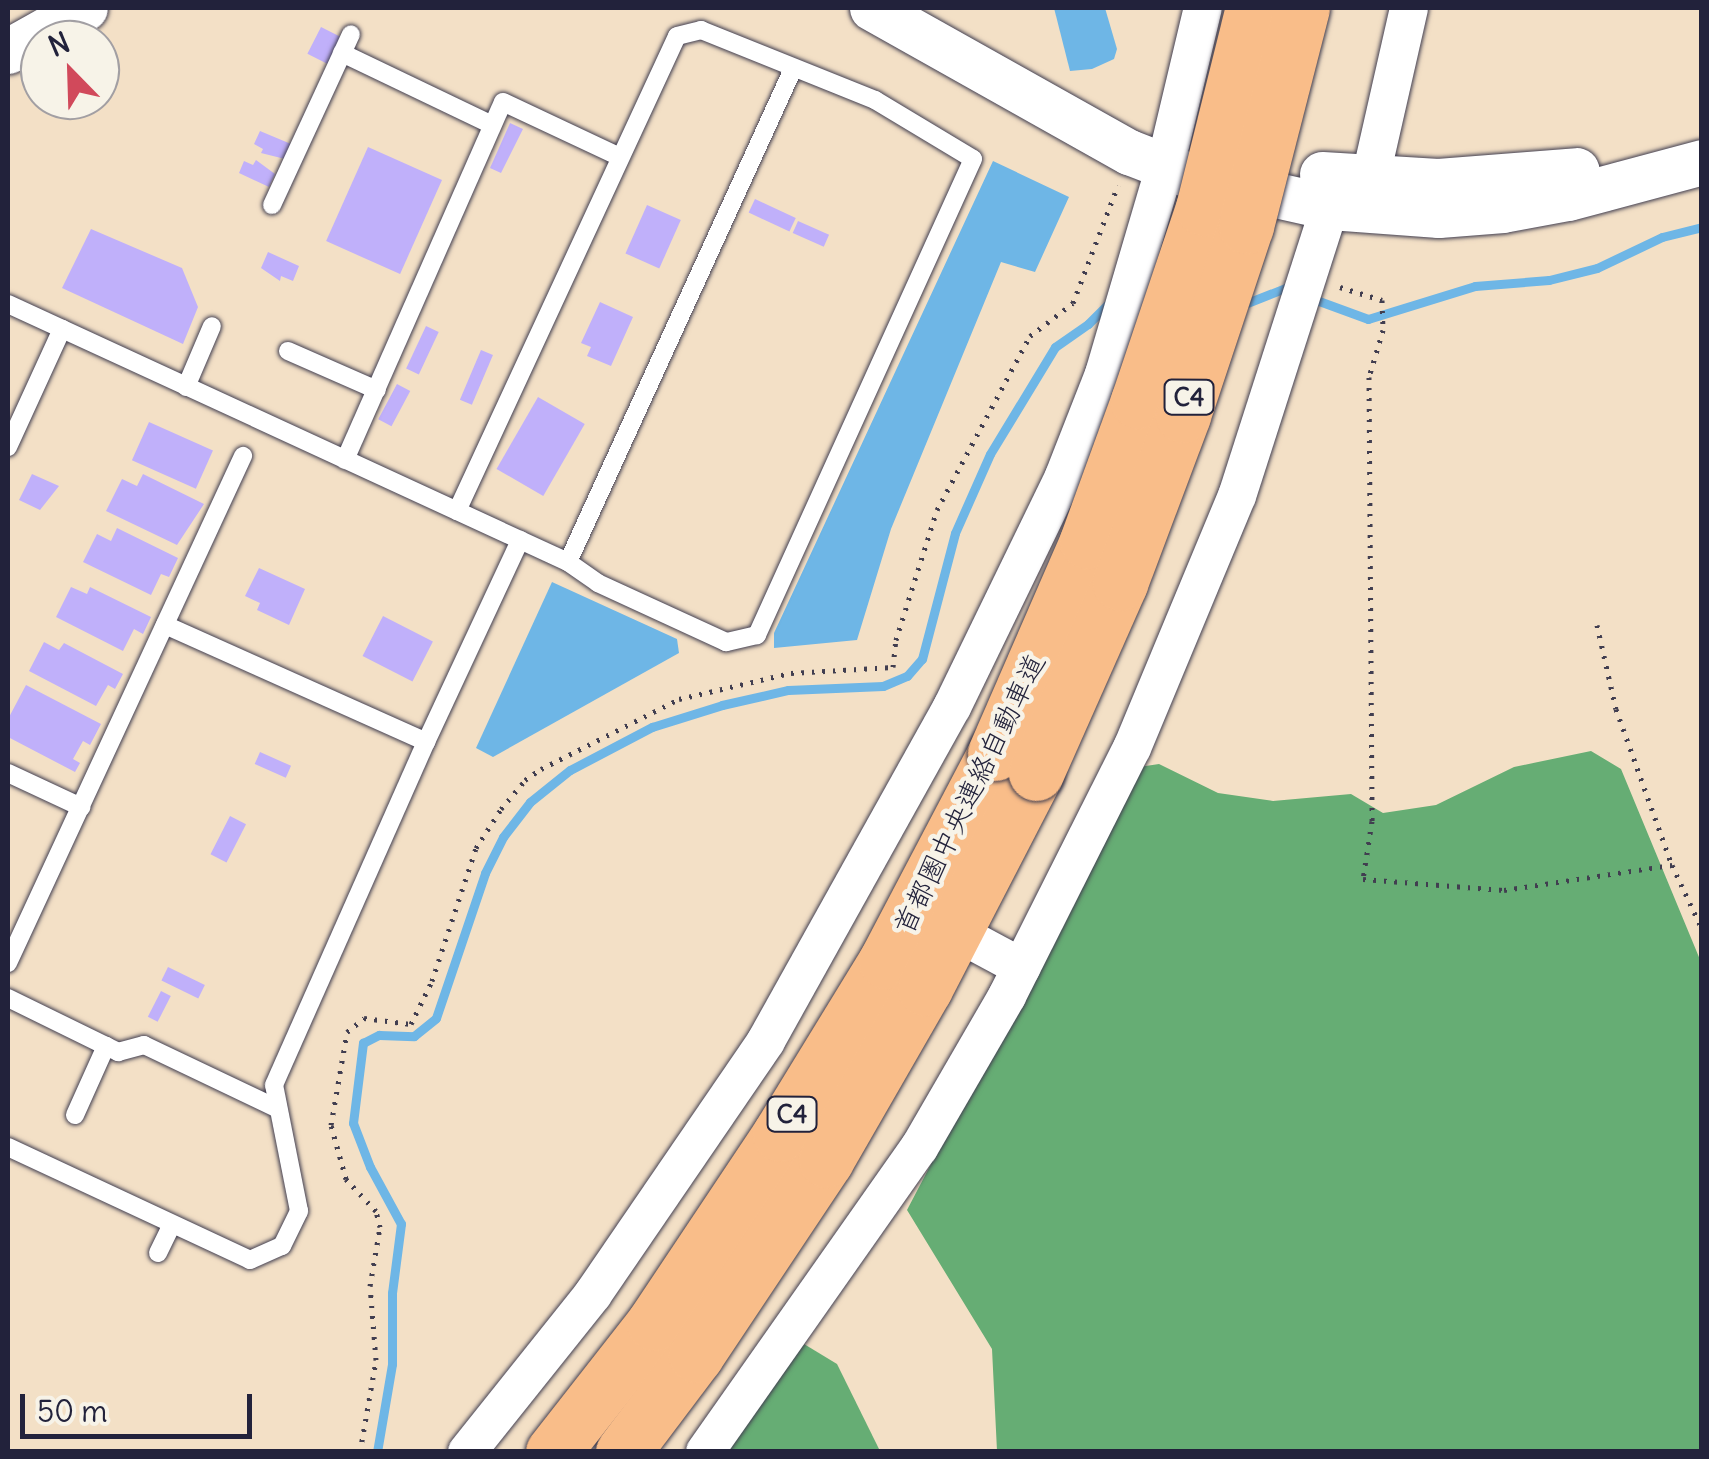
<!DOCTYPE html>
<meta charset="utf-8">
<style>
body{margin:0}
#map{position:relative;width:1709px;height:1459px;overflow:hidden;background:#f3e0c6;font-family:Delius,"Klee One",sans-serif}
div>[style]{position:absolute}
.forest>*{inset:0;background:#66ad74}
.water>*{inset:0;background:#6eb6e6}
.stream>*{height:9px;margin:-4.5px;padding:0 4.5px;transform-origin:4.5px;border-radius:4.5px;background:#6eb6e6}
.building>*{inset:0;background:#c0b0fa;transform-origin:0 0}
.path>*{height:5px;margin-top:-2.5px;transform-origin:0;background:repeating-linear-gradient(90deg,#413e50 0 2.5px,transparent 0 10.5px)}
.roads{filter:drop-shadow(0 0 2px #413e50) drop-shadow(0 0 2px #413e50)}
.service>*{height:18px;margin:-9px;padding:0 9px;transform-origin:9px;border-radius:9px;background:#fff}
.minor>*{height:38px;margin:-19px;padding:0 19px;transform-origin:19px;border-radius:19px;background:#fff}
.tertiary>*{height:45px;margin:-22.5px;padding:0 22.5px;transform-origin:22.5px;border-radius:22.5px;background:#fff}
.motorway>*{height:55px;margin:-27.5px;padding:0 27.5px;transform-origin:27.5px;border-radius:27.5px;background:#f9bd89}
.bridges{filter:drop-shadow(0 0 2px #413e50) drop-shadow(0 0 2px #413e50)}
.motorway-bridge>*{height:55px;margin:-27.5px;padding:0 27.5px;transform-origin:27.5px;border-radius:27.5px;background:#f9bd89}
span{translate:-50% -50%;white-space:nowrap;text-align:center;line-height:1.15;-webkit-text-stroke:9px #f7f3e8;paint-order:stroke}
.shield-label span{padding:2px 8px;background:#f7f3e8;border:2px solid;border-radius:8px;-webkit-text-stroke-width:0}
.shield-label{font-size:25px;color:#22223b;font-weight:700}
.street-label{font-size:28px;color:#22223b}
.frame{position:absolute;inset:0;border:10px solid #22223b;pointer-events:none}
.north{position:absolute;left:20px;top:20px;width:100px;height:100px;box-sizing:border-box;background:#f7f3e8;border:2px solid #a29fa3;border-radius:50%;rotate:337deg;font-size:28px;font-weight:700;line-height:40px;text-align:center;color:#22223b}
.north::after{content:'';display:block;margin:auto;width:35px;height:45px;background:#d1495b;clip-path:polygon(50% 0,100% 100%,50% 72%,0 100%)}
.scale{position:absolute;left:20px;top:1394px;width:232px;height:45px;box-sizing:border-box;border:5px solid #22223b;border-top:0;padding-left:12px;font-size:30px;line-height:35px;white-space:nowrap;color:#22223b;-webkit-text-stroke:8px #f7f3e8;paint-order:stroke}
</style>
<div id="map">
<div class="forest">
<div style="clip-path:polygon(1591px 751px,1621px 769px,1701px 962px,1701px 1451px,997px 1451px,992px 1349px,907px 1210px,1139px 767px,1159px 764px,1218px 793px,1273px 801px,1351px 794px,1383px 813px,1436px 805px,1514px 767px)"></div>
<div style="clip-path:polygon(804px 1344px,837px 1364px,880px 1451px,726px 1452px)"></div>
</div>
<div class="water">
<div style="clip-path:polygon(1054px 8px,1105px 8px,1117px 49px,1114px 59px,1092px 69px,1070px 71px)"></div>
<div style="clip-path:polygon(993px 161px,1069px 197px,1035px 272px,1001px 262px,891px 529px,857px 640px,774px 648px,774px 633px)"></div>
<div style="clip-path:polygon(552px 582px,677px 639px,679px 653px,493px 757px,476px 748px)"></div>
</div>
<div class="stream">
<div style="left:1308px;top:297px;width:64px;rotate:20.1deg"></div>
<div style="left:1368px;top:319px;width:112px;rotate:-17.1deg"></div>
<div style="left:1475px;top:286px;width:74px;rotate:-4.6deg"></div>
<div style="left:1549px;top:280px;width:49px;rotate:-14deg"></div>
<div style="left:1597px;top:268px;width:72px;rotate:-25.5deg"></div>
<div style="left:1662px;top:237px;width:41px;rotate:-14deg"></div>
<div style="left:1242px;top:305px;width:55px;rotate:-21.4deg"></div>
<div style="left:377px;top:1452px;width:89px;rotate:-80.3deg"></div>
<div style="left:392px;top:1364px;width:71px;rotate:-90deg"></div>
<div style="left:392px;top:1293px;width:70px;rotate:-82.6deg"></div>
<div style="left:401px;top:1224px;width:65px;rotate:-118.5deg"></div>
<div style="left:370px;top:1167px;width:47px;rotate:-111.1deg"></div>
<div style="left:353px;top:1123px;width:81px;rotate:-82.9deg"></div>
<div style="left:363px;top:1043px;width:18px;rotate:-27deg"></div>
<div style="left:379px;top:1035px;width:35px;rotate:2deg"></div>
<div style="left:414px;top:1036px;width:28px;rotate:-39deg"></div>
<div style="left:436px;top:1018px;width:153px;rotate:-71.3deg"></div>
<div style="left:485px;top:873px;width:40px;rotate:-63.4deg"></div>
<div style="left:503px;top:837px;width:44px;rotate:-52.4deg"></div>
<div style="left:530px;top:802px;width:51px;rotate:-38.7deg"></div>
<div style="left:570px;top:770px;width:93px;rotate:-27.7deg"></div>
<div style="left:652px;top:727px;width:73px;rotate:-17.4deg"></div>
<div style="left:722px;top:705px;width:68px;rotate:-12.8deg"></div>
<div style="left:788px;top:690px;width:95px;rotate:-2.4deg"></div>
<div style="left:883px;top:686px;width:26px;rotate:-23deg"></div>
<div style="left:907px;top:676px;width:23px;rotate:-49deg"></div>
<div style="left:922px;top:659px;width:130px;rotate:-75.3deg"></div>
<div style="left:955px;top:533px;width:86px;rotate:-66.1deg"></div>
<div style="left:990px;top:454px;width:125px;rotate:-58.7deg"></div>
<div style="left:1055px;top:347px;width:40px;rotate:-34.9deg"></div>
<div style="left:1088px;top:324px;width:33px;rotate:-45deg"></div>
</div>
<div class="building">
<div style="left:321px;top:27px;width:25px;height:30px;rotate:27deg"></div>
<div style="clip-path:polygon(510px 123px,523px 129px,501px 173px,490px 168px)"></div>
<div style="clip-path:polygon(260px 131px,291px 144px,285px 159px,261px 153px,263px 149px,254px 144px)"></div>
<div style="left:368px;top:147px;width:81px;height:103px;rotate:24deg"></div>
<div style="clip-path:polygon(256px 160px,275px 174px,269px 187px,239px 173px,244px 161px,253px 165px)"></div>
<div style="left:755px;top:199px;width:45px;height:15px;rotate:25deg"></div>
<div style="left:647px;top:205px;width:37px;height:53px;rotate:24deg"></div>
<div style="left:798px;top:221px;width:34px;height:13px;rotate:24deg"></div>
<div style="clip-path:polygon(91px 229px,182px 268px,198px 307px,183px 344px,62px 288px)"></div>
<div style="clip-path:polygon(268px 252px,299px 266px,293px 281px,281px 276px,280px 281px,261px 268px)"></div>
<div style="clip-path:polygon(600px 302px,633px 317px,611px 366px,587px 356px,591px 347px,581px 343px)"></div>
<div style="left:426px;top:326px;width:14px;height:47px;rotate:25deg"></div>
<div style="left:481px;top:350px;width:13px;height:54px;rotate:23deg"></div>
<div style="left:397px;top:384px;width:15px;height:40px;rotate:28deg"></div>
<div style="left:538px;top:397px;width:54px;height:83px;rotate:30deg"></div>
<div style="left:149px;top:422px;width:70px;height:42px;rotate:24deg"></div>
<div style="clip-path:polygon(32px 474px,59px 486px,40px 510px,19px 500px)"></div>
<div style="clip-path:polygon(143px 474px,204px 504px,177px 545px,106px 511px,122px 479px,137px 486px)"></div>
<div style="clip-path:polygon(117px 528px,178px 558px,169px 577px,161px 574px,151px 595px,83px 562px,97px 534px,111px 541px)"></div>
<div style="clip-path:polygon(259px 568px,305px 589px,289px 625px,257px 610px,260px 603px,245px 596px)"></div>
<div style="clip-path:polygon(71px 587px,87px 594px,90px 587px,151px 617px,143px 634px,134px 629px,123px 651px,56px 617px)"></div>
<div style="left:383px;top:616px;width:56px;height:45px;rotate:27deg"></div>
<div style="clip-path:polygon(44px 642px,59px 650px,64px 643px,123px 674px,115px 689px,108px 685px,96px 706px,29px 671px)"></div>
<div style="clip-path:polygon(26px 685px,101px 724px,90px 745px,83px 741px,73px 759px,80px 763px,75px 772px,8px 737px,8px 719px)"></div>
<div style="left:260px;top:752px;width:34px;height:13px;rotate:24deg"></div>
<div style="left:230px;top:816px;width:18px;height:43px;rotate:27deg"></div>
<div style="left:168px;top:967px;width:41px;height:15px;rotate:26deg"></div>
<div style="left:161px;top:991px;width:11px;height:29px;rotate:27deg"></div>
</div>
<div class="path">
<div style="left:1340px;top:287px;width:44px;rotate:17.2deg"></div>
<div style="left:1382px;top:300px;width:30px;rotate:88deg"></div>
<div style="left:1383px;top:330px;width:49px;rotate:106.6deg"></div>
<div style="left:1369px;top:377px;width:444px;rotate:89.6deg"></div>
<div style="left:1372px;top:821px;width:59px;rotate:98.8deg"></div>
<div style="left:1363px;top:879px;width:141px;rotate:4.5deg"></div>
<div style="left:1504px;top:890px;width:170px;rotate:-8.5deg"></div>
<div style="left:1597px;top:625px;width:86px;rotate:77.3deg"></div>
<div style="left:1616px;top:709px;width:166px;rotate:70.3deg"></div>
<div style="left:1672px;top:865px;width:71px;rotate:64.9deg"></div>
<div style="left:360px;top:1452px;width:93px;rotate:-80.1deg"></div>
<div style="left:376px;top:1360px;width:74px;rotate:-94.6deg"></div>
<div style="left:370px;top:1286px;width:60px;rotate:-80.4deg"></div>
<div style="left:380px;top:1227px;width:16px;rotate:-104deg"></div>
<div style="left:376px;top:1211px;width:44px;rotate:-133.2deg"></div>
<div style="left:346px;top:1179px;width:56px;rotate:-105.5deg"></div>
<div style="left:331px;top:1125px;width:94px;rotate:-80.2deg"></div>
<div style="left:347px;top:1032px;width:22px;rotate:-39deg"></div>
<div style="left:364px;top:1018px;width:47px;rotate:7.3deg"></div>
<div style="left:411px;top:1024px;width:48px;rotate:-64deg"></div>
<div style="left:432px;top:981px;width:140px;rotate:-71.7deg"></div>
<div style="left:476px;top:848px;width:46px;rotate:-57.3deg"></div>
<div style="left:501px;top:809px;width:38px;rotate:-50deg"></div>
<div style="left:525px;top:780px;width:19px;rotate:-35deg"></div>
<div style="left:541px;top:769px;width:155px;rotate:-26.9deg"></div>
<div style="left:679px;top:699px;width:115px;rotate:-13.1deg"></div>
<div style="left:791px;top:673px;width:102px;rotate:-3.4deg"></div>
<div style="left:893px;top:667px;width:27px;rotate:-84deg"></div>
<div style="left:896px;top:640px;width:136px;rotate:-72.5deg"></div>
<div style="left:937px;top:510px;width:197px;rotate:-61.9deg"></div>
<div style="left:1030px;top:336px;width:54px;rotate:-37.5deg"></div>
<div style="left:1073px;top:303px;width:126px;rotate:-69.1deg"></div>
</div>
<div class="roads">
<div class="service">
<div style="left:342px;top:53px;width:166px;rotate:25.6deg"></div>
<div style="left:272px;top:205px;width:188px;rotate:-65.2deg"></div>
<div style="left:8px;top:304px;width:617px;rotate:24.74deg"></div>
<div style="left:568px;top:562px;width:542px;rotate:-65.47deg"></div>
<div style="left:288px;top:351px;width:97px;rotate:23.7deg"></div>
<div style="left:186px;top:387px;width:66px;rotate:-66.9deg"></div>
<div style="left:8px;top:447px;width:130px;rotate:-65.4deg"></div>
<div style="left:345px;top:460px;width:391px;rotate:-66.2deg"></div>
<div style="left:503px;top:102px;width:129px;rotate:25.2deg"></div>
<div style="left:457px;top:511px;width:523px;rotate:-65.15deg"></div>
<div style="left:677px;top:36px;width:25px;rotate:-14deg"></div>
<div style="left:701px;top:30px;width:188px;rotate:21.9deg"></div>
<div style="left:875px;top:100px;width:114px;rotate:31deg"></div>
<div style="left:973px;top:159px;width:523px;rotate:114.41deg"></div>
<div style="left:757px;top:635px;width:32px;rotate:167deg"></div>
<div style="left:726px;top:642px;width:141px;rotate:-155.3deg"></div>
<div style="left:598px;top:583px;width:37px;rotate:-145deg"></div>
<div style="left:165px;top:625px;width:286px;rotate:24.1deg"></div>
<div style="left:426px;top:742px;width:223px;rotate:-65deg"></div>
<div style="left:8px;top:773px;width:81px;rotate:25deg"></div>
<div style="left:8px;top:963px;width:559px;rotate:-65.13deg"></div>
<div style="left:8px;top:998px;width:123px;rotate:26.1deg"></div>
<div style="left:118px;top:1052px;width:27px;rotate:-15deg"></div>
<div style="left:144px;top:1045px;width:148px;rotate:25.5deg"></div>
<div style="left:75px;top:1115px;width:76px;rotate:-65.8deg"></div>
<div style="left:8px;top:1147px;width:267px;rotate:25deg"></div>
<div style="left:250px;top:1260px;width:35px;rotate:-24deg"></div>
<div style="left:282px;top:1246px;width:39px;rotate:-64deg"></div>
<div style="left:299px;top:1211px;width:128px;rotate:-101.2deg"></div>
<div style="left:274px;top:1085px;width:375px;rotate:-66.1deg"></div>
<div style="left:158px;top:1253px;width:32px;rotate:-64deg"></div>
</div>
<div class="minor">
<div style="left:1370px;top:180px;width:176px;rotate:-77.2deg"></div>
<div style="left:980px;top:945px;width:47px;rotate:28.2deg"></div>
<div style="left:467px;top:1452px;width:202px;rotate:-51.4deg"></div>
<div style="left:593px;top:1294px;width:306px;rotate:-55.6deg"></div>
<div style="left:766px;top:1041px;width:382px;rotate:-60.9deg"></div>
<div style="left:952px;top:707px;width:257px;rotate:-64.1deg"></div>
<div style="left:1064px;top:476px;width:110px;rotate:-68.6deg"></div>
<div style="left:1104px;top:374px;width:216px;rotate:-73.6deg"></div>
<div style="left:1165px;top:167px;width:163px;rotate:-76.6deg"></div>
<div style="left:705px;top:1452px;width:372px;rotate:-54.9deg"></div>
<div style="left:919px;top:1148px;width:176px;rotate:-59.9deg"></div>
<div style="left:1007px;top:996px;width:278px;rotate:-63.3deg"></div>
<div style="left:1132px;top:748px;width:273px;rotate:-67.4deg"></div>
<div style="left:1237px;top:496px;width:304px;rotate:-72.2deg"></div>
</div>
<div class="tertiary">
<div style="left:872px;top:8px;width:295px;rotate:29.3deg"></div>
<div style="left:1129px;top:152px;width:66px;rotate:21.2deg"></div>
<div style="left:1191px;top:176px;width:142px;rotate:12.6deg"></div>
<div style="left:1330px;top:207px;width:109px;rotate:4.2deg"></div>
<div style="left:1439px;top:215px;width:64px;rotate:-4.5deg"></div>
<div style="left:1503px;top:210px;width:66px;rotate:-10.5deg"></div>
<div style="left:1568px;top:198px;width:139px;rotate:-15deg"></div>
<div style="left:8px;top:51px;width:88px;rotate:-29.2deg"></div>
<div style="left:1322px;top:174px;width:116px;rotate:3.5deg"></div>
<div style="left:1438px;top:181px;width:139px;rotate:-4.5deg"></div>
</div>
<div class="motorway">
<div style="left:553px;top:1452px;width:164px;rotate:-51.9deg"></div>
<div style="left:654px;top:1323px;width:227px;rotate:-56.3deg"></div>
<div style="left:780px;top:1134px;width:203px;rotate:-58.5deg"></div>
<div style="left:886px;top:961px;width:235px;rotate:-62.3deg"></div>
<div style="left:623px;top:1452px;width:121px;rotate:-53deg"></div>
<div style="left:696px;top:1355px;width:234px;rotate:-56.3deg"></div>
<div style="left:826px;top:1160px;width:198px;rotate:-60.1deg"></div>
<div style="left:925px;top:988px;width:242px;rotate:-62.7deg"></div>
</div>
</div>
<div class="bridges">
<div class="motorway-bridge">
<div style="left:995px;top:753px;width:231px;rotate:-66.5deg"></div>
<div style="left:1087px;top:541px;width:149px;rotate:-70deg"></div>
<div style="left:1138px;top:401px;width:204px;rotate:-71.4deg"></div>
<div style="left:1203px;top:208px;width:206px;rotate:-76deg"></div>
<div style="left:1036px;top:773px;width:208px;rotate:-66.1deg"></div>
<div style="left:1120px;top:583px;width:179px;rotate:-69.4deg"></div>
<div style="left:1183px;top:415px;width:199px;rotate:-71.6deg"></div>
<div style="left:1246px;top:226px;width:225px;rotate:-75.6deg"></div>
</div>
</div>
<div class="shield-label">
<span style="left:1189px;top:397px">C4</span>
<span style="left:792px;top:1114px">C4</span>
</div>
<div class="street-label">
<span style="left:969px;top:794px;rotate:-64deg">首都圏中央連絡自動車道</span>
</div>
<div class="frame"></div>
<div class="north">N</div>
<div class="scale">50 m</div>
</div>
